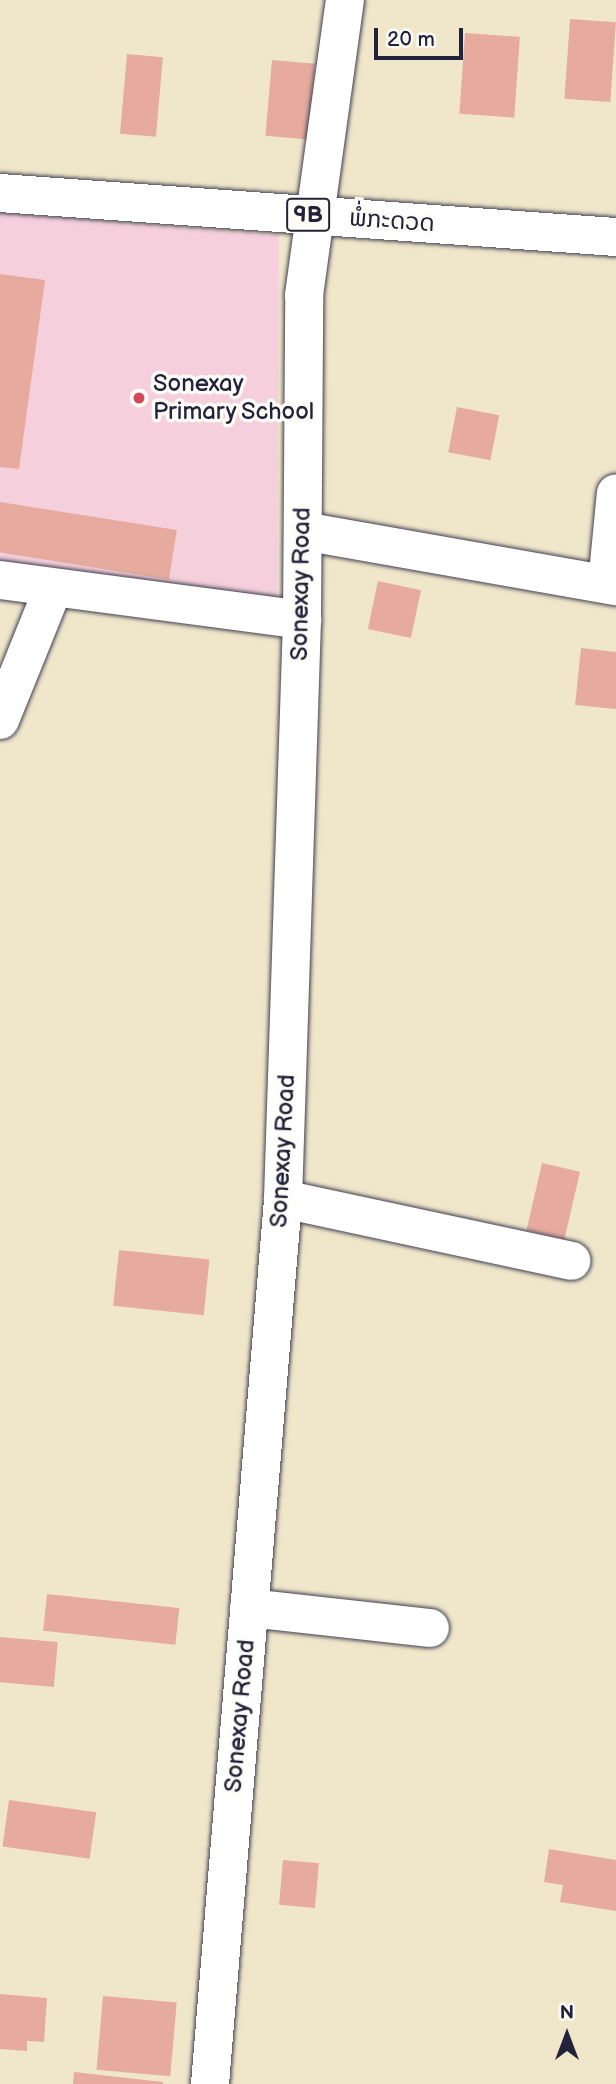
<!DOCTYPE html>
<meta charset="utf-8">
<style>
body{margin:0}
#map{position:relative;width:616px;height:2084px;overflow:hidden;background:#f0e7cb;font-family:"Balsamiq Sans","Noto Sans Lao",sans-serif}
div>[style]{position:absolute}
.built>*{inset:0;background:#f5cfdb}
.building>*{inset:0;background:#e6ab9e;transform-origin:0 0}
.roads{filter:drop-shadow(0 0 2px #414051) drop-shadow(0 0 2px #414051)}
.minor>*{height:38px;margin:-19px;padding:0 19px;transform-origin:19px;border-radius:19px;background:#fff}
.major>*{height:38px;margin:-19px;padding:0 19px;transform-origin:19px;border-radius:19px;background:#fff}
.dots>*{width:19px;height:19px;translate:-50% -50%;box-sizing:border-box;border:4px solid #fdfcf7;border-radius:50%}
span{translate:-50% -50%;white-space:nowrap;text-align:center;line-height:1.15;-webkit-text-stroke:7px #fdfcf7;paint-order:stroke}
.shield-label span{padding:2px 5px;background:#fdfcf7;border:2px solid;border-radius:5px;-webkit-text-stroke-width:0}
.shield-label{font-size:23px;color:#22223b;font-weight:700}
.street-label{font-size:24px;color:#22223b}
.poi-label{font-size:24px;color:#22223b}
.left{translate:0 -50%;text-align:left}
.north{position:absolute;left:532px;top:2000px;width:70px;height:70px;-webkit-text-stroke:5px #fdfcf7;paint-order:stroke;rotate:0deg;font-size:19px;font-weight:700;line-height:28px;text-align:center;color:#22223b}
.north::after{content:'';display:block;margin:auto;width:24px;height:32px;background:#22223b;clip-path:polygon(50% 0,100% 100%,50% 72%,0 100%)}
.scale{position:absolute;left:374px;top:28px;width:89px;height:32px;box-sizing:border-box;border:4px solid #22223b;border-top:0;padding-left:9px;font-size:21px;line-height:24px;white-space:nowrap;color:#22223b;-webkit-text-stroke:5px #fdfcf7;paint-order:stroke}
</style>
<div id="map">
<div class="built">
<div style="clip-path:polygon(0 213px,279px 235px,277px 603px,0 561px)"></div>
</div>
<div class="building">
<div style="left:570px;top:19px;width:46px;height:80px;rotate:4deg"></div>
<div style="left:465px;top:33px;width:55px;height:81px;rotate:4deg"></div>
<div style="left:127px;top:54px;width:36px;height:80px;rotate:5deg"></div>
<div style="left:272px;top:60px;width:43px;height:76px;rotate:5deg"></div>
<div style="clip-path:polygon(0 274px,45px 280px,19px 469px,0 467px)"></div>
<div style="left:457px;top:407px;width:43px;height:46px;rotate:11deg"></div>
<div style="left:0;top:502px;width:179px;height:50px;rotate:9deg"></div>
<div style="left:378px;top:581px;width:44px;height:49px;rotate:12deg"></div>
<div style="clip-path:polygon(581px 648px,616px 652px,616px 709px,575px 705px)"></div>
<div style="left:542px;top:1163px;width:39px;height:69px;rotate:13deg"></div>
<div style="left:119px;top:1250px;width:91px;height:56px;rotate:6deg"></div>
<div style="left:47px;top:1594px;width:133px;height:37px;rotate:6deg"></div>
<div style="left:0;top:1637px;width:58px;height:45px;rotate:5deg"></div>
<div style="left:9px;top:1800px;width:88px;height:47px;rotate:8deg"></div>
<div style="clip-path:polygon(549px 1849px,616px 1860px,616px 1911px,560px 1902px,563px 1885px,544px 1882px)"></div>
<div style="left:283px;top:1860px;width:36px;height:45px;rotate:5deg"></div>
<div style="clip-path:polygon(0 1994px,47px 1998px,44px 2042px,27px 2041px,27px 2051px,0 2049px)"></div>
<div style="left:103px;top:1996px;width:74px;height:74px;rotate:5deg"></div>
<div style="clip-path:polygon(74px 2072px,163px 2082px,163px 2084px,73px 2084px)"></div>
</div>
<div class="roads">
<div class="minor">
<div style="left:303px;top:531px;width:318px;rotate:10deg"></div>
<div style="left:0;top:580px;width:305px;rotate:7.5deg"></div>
<div style="left:607px;top:584px;width:91px;rotate:-84.4deg"></div>
<div style="left:0;top:720px;width:141px;rotate:-68deg"></div>
<div style="left:283px;top:1199px;width:295px;rotate:12.1deg"></div>
<div style="left:249px;top:1608px;width:182px;rotate:6.3deg"></div>
<div style="left:210px;top:2084px;width:888px;rotate:-85.28deg"></div>
<div style="left:283px;top:1199px;width:579px;rotate:-88.12deg"></div>
<div style="left:302px;top:620px;width:325px;rotate:-89.6deg"></div>
<div style="left:304px;top:295px;width:298px;rotate:-82.1deg"></div>
</div>
<div class="major">
<div style="left:0;top:193px;width:618px;rotate:4.09deg"></div>
</div>
</div>
<div class="dots">
<div style="left:139px;top:398px;background:#d1495b"></div>
</div>
<div class="shield-label">
<span style="left:308px;top:215px">9B</span>
</div>
<div class="street-label">
<span style="left:392px;top:221px;rotate:4deg">ພໍ່ກະດວດ</span>
<span style="left:301px;top:584px;rotate:-89deg">Sonexay Road</span>
<span style="left:283px;top:1151px;rotate:-87deg">Sonexay Road</span>
<span style="left:240px;top:1716px;rotate:-85deg">Sonexay Road</span>
</div>
<div class="poi-label">
<span class="left" style="left:153px;top:398px">Sonexay<br>Primary School</span>
</div>
<div class="north">N</div>
<div class="scale">20 m</div>
</div>
